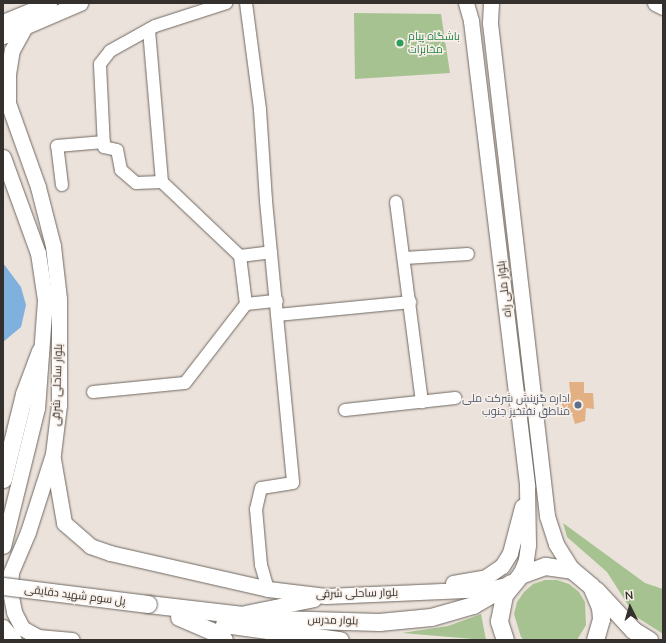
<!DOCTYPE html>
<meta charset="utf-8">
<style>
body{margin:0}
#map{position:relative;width:666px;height:643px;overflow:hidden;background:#ebe2db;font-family:Mulish,Cairo,sans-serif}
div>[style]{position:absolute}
.green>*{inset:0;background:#a6c290}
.water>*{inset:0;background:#7fb0de}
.building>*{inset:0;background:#e2b082}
.roads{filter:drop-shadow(0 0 1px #6f6861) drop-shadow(0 0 1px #6f6861)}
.minor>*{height:12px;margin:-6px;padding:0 6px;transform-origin:6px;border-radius:6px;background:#fff}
.major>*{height:15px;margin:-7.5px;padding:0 7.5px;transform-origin:7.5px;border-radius:7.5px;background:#fff}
.highway>*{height:17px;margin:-8.5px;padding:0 8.5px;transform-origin:8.5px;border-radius:8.5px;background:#fff}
.bridges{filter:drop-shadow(0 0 1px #6f6861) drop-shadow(0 0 1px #6f6861)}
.highway-bridge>*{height:17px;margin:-8.5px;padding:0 8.5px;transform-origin:8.5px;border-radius:8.5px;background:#fff}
.dots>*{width:11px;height:11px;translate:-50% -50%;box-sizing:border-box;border:2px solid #f8efe8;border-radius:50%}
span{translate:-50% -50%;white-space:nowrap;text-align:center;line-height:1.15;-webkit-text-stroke:3px #f8efe8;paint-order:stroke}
.leisure-label{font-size:11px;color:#27864d}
.left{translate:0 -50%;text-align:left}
.street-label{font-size:11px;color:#34302d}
.service-label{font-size:11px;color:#4e5e75}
.right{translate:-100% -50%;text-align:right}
.frame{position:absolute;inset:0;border:4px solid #34302d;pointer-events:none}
.north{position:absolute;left:610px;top:587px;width:40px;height:40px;-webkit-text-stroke:3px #f8efe8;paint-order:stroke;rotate:355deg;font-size:11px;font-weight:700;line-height:16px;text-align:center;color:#34302d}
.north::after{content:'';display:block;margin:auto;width:14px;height:18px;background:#34302d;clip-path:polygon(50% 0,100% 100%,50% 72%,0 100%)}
</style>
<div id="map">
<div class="green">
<div style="clip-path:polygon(354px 13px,441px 14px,450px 73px,355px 79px)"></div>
<div style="clip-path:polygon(563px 523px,645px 583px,663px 589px,663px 634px,635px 616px,607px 572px,567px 537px)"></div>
<div style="clip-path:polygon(545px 580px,557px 580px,569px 584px,579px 592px,585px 602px,586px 625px,577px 640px,524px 640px,521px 637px,514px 614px,517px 602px,524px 592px,533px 584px)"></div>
<div style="clip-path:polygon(481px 614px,486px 640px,402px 633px,448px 626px)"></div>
</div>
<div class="water">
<div style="clip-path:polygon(3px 263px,21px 287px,26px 305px,21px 327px,3px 342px)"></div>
</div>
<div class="building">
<div style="clip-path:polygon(569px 382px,584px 382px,584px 393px,593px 393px,594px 409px,586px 408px,585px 421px,575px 424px,572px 414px,564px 413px,561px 401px,571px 398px)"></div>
</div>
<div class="roads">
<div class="minor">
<div style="left:246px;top:3px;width:108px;rotate:82.5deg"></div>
<div style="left:260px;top:110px;width:91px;rotate:86.2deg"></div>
<div style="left:266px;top:201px;width:283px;rotate:84.5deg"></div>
<div style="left:293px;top:483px;width:32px;rotate:171deg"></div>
<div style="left:261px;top:488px;width:22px;rotate:103deg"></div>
<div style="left:256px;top:509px;width:56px;rotate:84.9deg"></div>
<div style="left:261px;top:565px;width:25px;rotate:74deg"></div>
<div style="left:162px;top:182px;width:26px;rotate:178deg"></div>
<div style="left:136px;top:183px;width:20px;rotate:-139deg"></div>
<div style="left:121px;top:170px;width:20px;rotate:-101deg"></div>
<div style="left:117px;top:150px;width:13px;rotate:-167deg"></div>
<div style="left:104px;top:147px;width:83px;rotate:-92.8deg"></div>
<div style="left:100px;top:64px;width:16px;rotate:-52deg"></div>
<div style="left:110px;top:51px;width:51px;rotate:-29.1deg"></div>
<div style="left:155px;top:26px;width:75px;rotate:-17.9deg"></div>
<div style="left:62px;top:185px;width:39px;rotate:-97deg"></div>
<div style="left:57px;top:146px;width:47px;rotate:-4.9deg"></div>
<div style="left:396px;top:202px;width:202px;rotate:82.6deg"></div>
<div style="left:240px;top:256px;width:31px;rotate:-7deg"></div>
<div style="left:405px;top:258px;width:63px;rotate:-3.6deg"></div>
<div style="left:246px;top:304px;width:31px;rotate:-6deg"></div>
<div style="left:278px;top:315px;width:133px;rotate:-5.6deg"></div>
<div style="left:93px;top:392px;width:92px;rotate:-5.6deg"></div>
<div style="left:185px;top:383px;width:100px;rotate:-52.3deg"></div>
<div style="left:246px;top:304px;width:48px;rotate:-97.1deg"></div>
<div style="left:240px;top:256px;width:108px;rotate:-136.5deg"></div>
<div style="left:162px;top:182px;width:153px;rotate:-94.9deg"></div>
<div style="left:345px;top:410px;width:111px;rotate:-6.2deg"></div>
</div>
<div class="major">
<div style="left:466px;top:3px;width:19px;rotate:74deg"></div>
<div style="left:471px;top:21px;width:469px;rotate:83.1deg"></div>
<div style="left:527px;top:487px;width:58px;rotate:89deg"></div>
<div style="left:528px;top:545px;width:15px;rotate:98deg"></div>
<div style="left:526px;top:560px;width:16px;rotate:112deg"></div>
<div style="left:491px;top:3px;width:20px;rotate:93deg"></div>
<div style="left:490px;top:23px;width:496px;rotate:83.4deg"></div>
<div style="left:547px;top:516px;width:29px;rotate:72deg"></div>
<div style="left:556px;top:544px;width:31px;rotate:58deg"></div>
<div style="left:655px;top:3px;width:9px;rotate:27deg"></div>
<div style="left:3px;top:22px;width:50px;rotate:-22.4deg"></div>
<div style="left:3px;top:36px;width:84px;rotate:-23.2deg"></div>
<div style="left:3px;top:89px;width:104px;rotate:70.3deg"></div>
<div style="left:38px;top:187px;width:61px;rotate:75.7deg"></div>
<div style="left:53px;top:246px;width:53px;rotate:83.5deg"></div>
<div style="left:59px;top:299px;width:106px;rotate:90deg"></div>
<div style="left:59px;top:405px;width:49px;rotate:97deg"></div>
<div style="left:53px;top:454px;width:82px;rotate:107.8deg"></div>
<div style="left:28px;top:532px;width:43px;rotate:113deg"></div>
<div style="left:11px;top:572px;width:19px;rotate:93deg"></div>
<div style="left:10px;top:591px;width:21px;rotate:79deg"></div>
<div style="left:14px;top:612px;width:18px;rotate:63deg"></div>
<div style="left:22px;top:628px;width:18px;rotate:29deg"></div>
<div style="left:38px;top:637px;width:34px;rotate:5deg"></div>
<div style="left:8px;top:100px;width:26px;rotate:-90deg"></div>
<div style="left:8px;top:74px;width:24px;rotate:-81deg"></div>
<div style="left:12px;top:50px;width:25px;rotate:-61deg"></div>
<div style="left:3px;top:157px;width:102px;rotate:70deg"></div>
<div style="left:38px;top:253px;width:48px;rotate:81.5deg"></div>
<div style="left:45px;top:300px;width:108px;rotate:94.2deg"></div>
<div style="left:37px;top:408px;width:142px;rotate:103.8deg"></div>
<div style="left:53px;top:459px;width:65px;rotate:80.2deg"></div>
<div style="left:64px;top:523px;width:35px;rotate:41deg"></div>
<div style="left:90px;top:546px;width:21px;rotate:19deg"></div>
<div style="left:110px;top:553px;width:162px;rotate:12.8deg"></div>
<div style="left:268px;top:589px;width:58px;rotate:6.9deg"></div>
<div style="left:326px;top:596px;width:163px;rotate:-2.5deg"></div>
<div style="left:489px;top:589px;width:13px;rotate:-13deg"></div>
<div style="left:453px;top:583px;width:34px;rotate:-10deg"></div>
<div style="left:486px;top:577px;width:19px;rotate:-35deg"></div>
<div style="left:502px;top:566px;width:15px;rotate:-58deg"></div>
<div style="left:510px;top:553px;width:48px;rotate:-75.4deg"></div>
<div style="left:245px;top:613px;width:70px;rotate:-11.5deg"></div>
<div style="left:3px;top:627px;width:17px;rotate:50deg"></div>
</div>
<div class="highway">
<div style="left:3px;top:479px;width:88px;rotate:-76.1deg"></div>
<div style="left:24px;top:394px;width:46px;rotate:-69.6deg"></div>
<div style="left:596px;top:590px;width:54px;rotate:47.2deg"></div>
<div style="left:633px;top:630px;width:19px;rotate:32deg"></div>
<div style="left:148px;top:604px;width:130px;rotate:6.6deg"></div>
<div style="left:277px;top:619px;width:102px;rotate:1.7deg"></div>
<div style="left:379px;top:622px;width:52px;rotate:-5.5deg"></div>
<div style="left:431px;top:617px;width:44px;rotate:-15.9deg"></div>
<div style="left:473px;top:605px;width:44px;rotate:-30.1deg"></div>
<div style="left:179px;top:617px;width:46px;rotate:23.2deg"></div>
<div style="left:221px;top:635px;width:6px;rotate:59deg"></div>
<div style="left:224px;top:624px;width:117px;rotate:7.9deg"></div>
<div style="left:505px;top:640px;width:20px;rotate:-108deg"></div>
<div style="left:499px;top:621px;width:26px;rotate:-79deg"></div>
<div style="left:504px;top:595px;width:26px;rotate:-51deg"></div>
<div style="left:520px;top:575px;width:27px;rotate:-20deg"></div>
<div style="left:545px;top:566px;width:27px;rotate:8deg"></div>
<div style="left:572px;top:570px;width:25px;rotate:40deg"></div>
<div style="left:591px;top:586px;width:23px;rotate:67deg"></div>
<div style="left:600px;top:607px;width:12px;rotate:85deg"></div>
<div style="left:601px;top:619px;width:22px;rotate:106deg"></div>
</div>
</div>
<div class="bridges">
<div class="highway-bridge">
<div style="left:3px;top:586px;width:146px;rotate:7.1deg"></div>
</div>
</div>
<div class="dots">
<div style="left:400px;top:43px;background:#2e9e5b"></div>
<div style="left:578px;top:405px;background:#5c6f8a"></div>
</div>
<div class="leisure-label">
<span class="left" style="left:408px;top:43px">باشگاه پیام<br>مخابرات</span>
</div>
<div class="street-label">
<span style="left:504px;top:289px;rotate:-97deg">بلوار ملی راه</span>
<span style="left:57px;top:385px;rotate:-88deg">بلوار ساحلی شرقی</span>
<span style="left:357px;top:593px;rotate:-1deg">بلوار ساحلی شرقی</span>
<span style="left:75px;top:595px;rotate:7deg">پل سوم شهید دقایقی</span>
<span style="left:333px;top:620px;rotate:2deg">بلوار مدرس</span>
</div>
<div class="service-label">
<span class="right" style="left:570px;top:405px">اداره گزینش شرکت ملی<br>مناطق نفتخیز جنوب</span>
</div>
<div class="frame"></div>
<div class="north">N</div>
</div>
